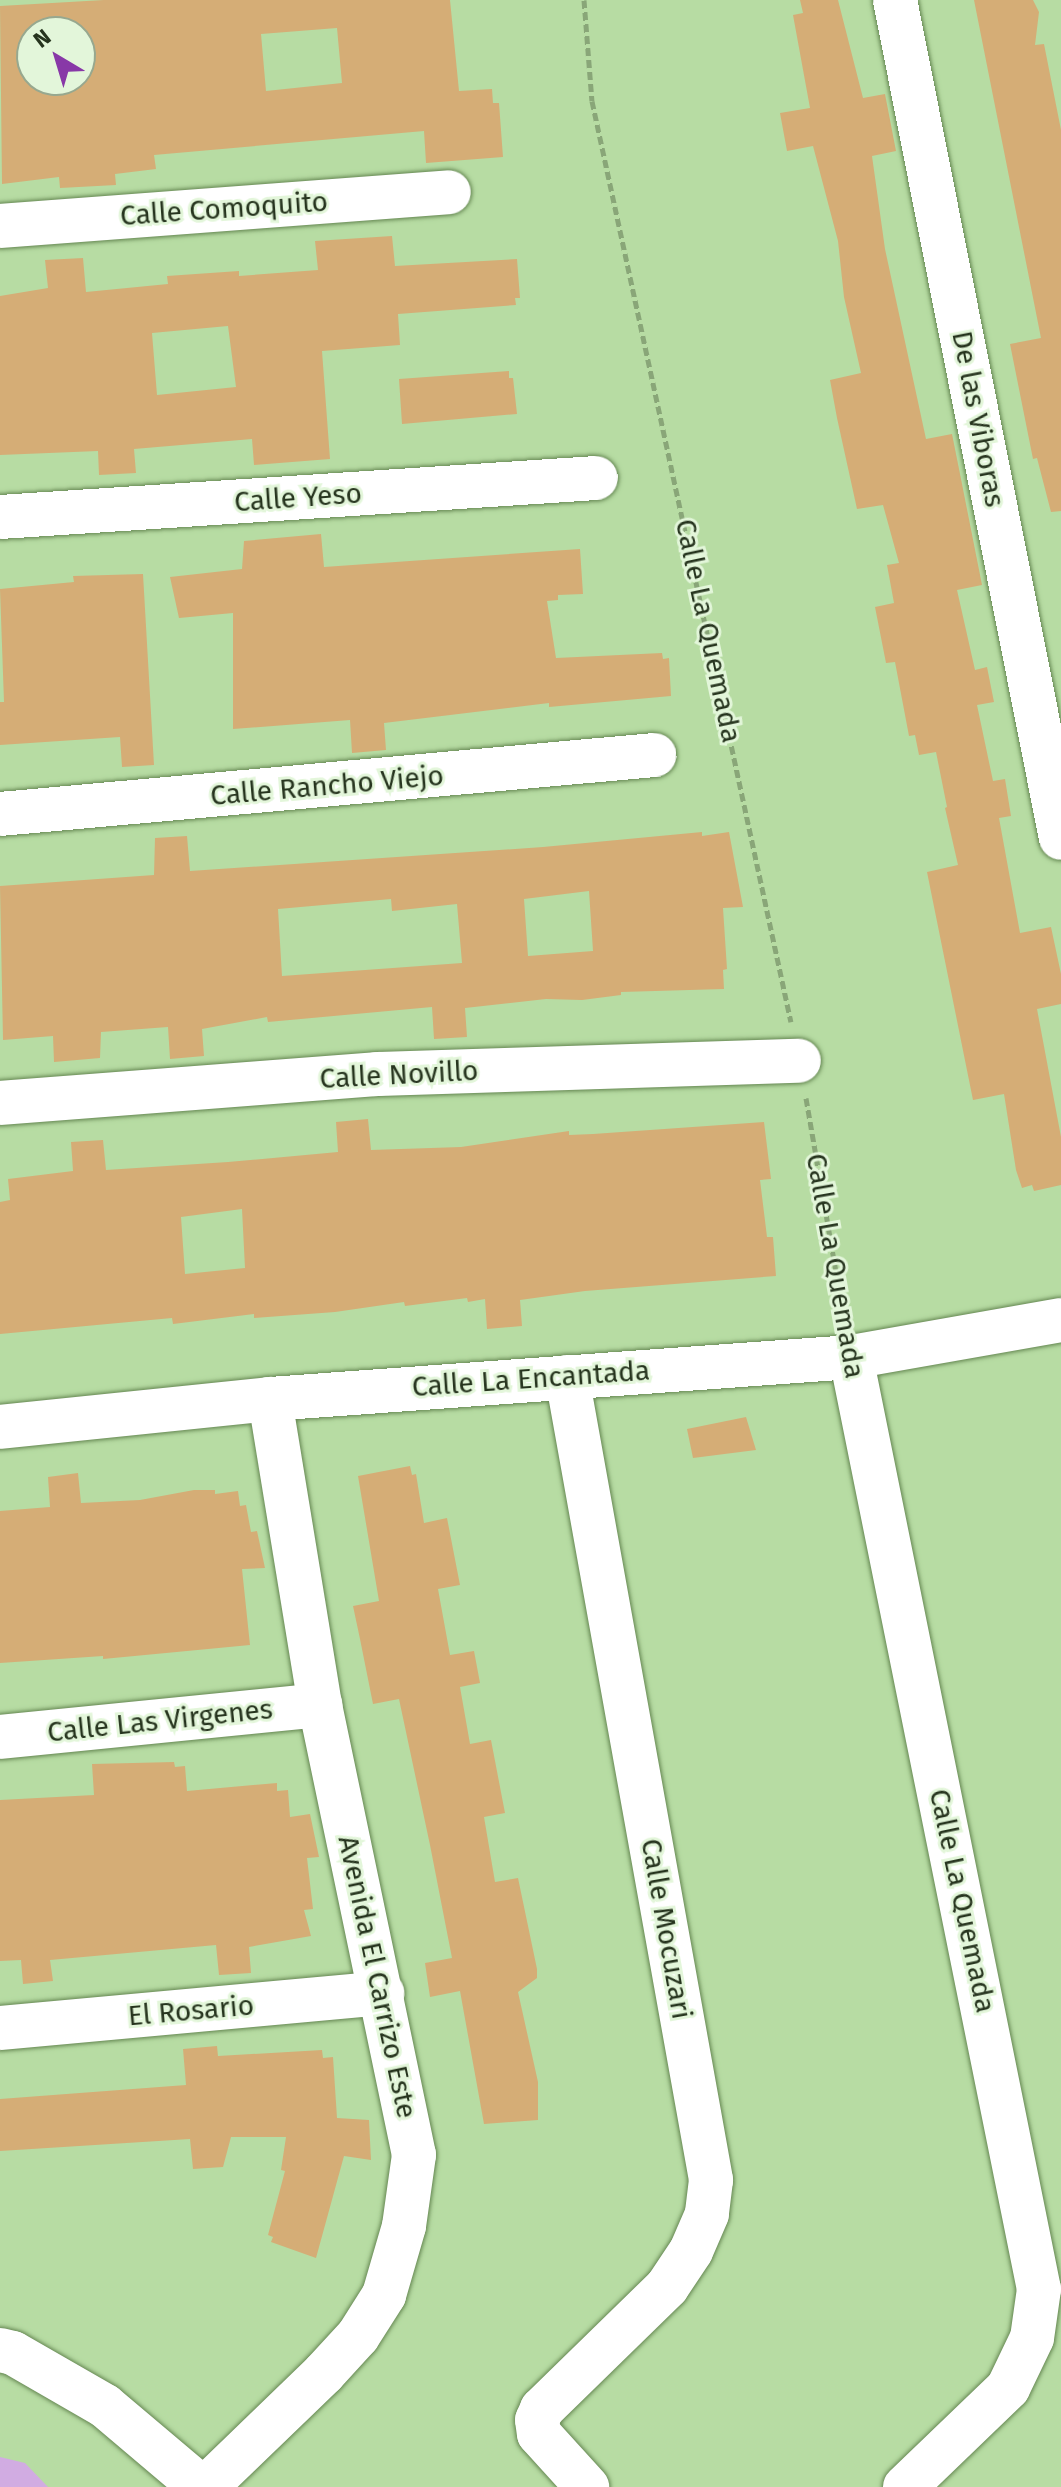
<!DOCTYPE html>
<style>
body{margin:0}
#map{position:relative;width:1061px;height:2487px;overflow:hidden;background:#b7dca3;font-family:"Fira Sans",sans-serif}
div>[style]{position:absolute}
.green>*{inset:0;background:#d1ace2}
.building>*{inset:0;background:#d5ad76}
.path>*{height:5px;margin-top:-2.5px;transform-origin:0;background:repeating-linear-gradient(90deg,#89a678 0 8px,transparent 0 12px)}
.roads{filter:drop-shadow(0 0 2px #658752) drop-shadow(0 0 2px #658752)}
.minor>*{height:44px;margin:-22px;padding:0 22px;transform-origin:22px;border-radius:22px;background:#fff}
span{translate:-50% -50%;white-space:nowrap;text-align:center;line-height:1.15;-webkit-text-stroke:6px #e3f6da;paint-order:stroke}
.street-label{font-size:28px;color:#26341e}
.north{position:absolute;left:16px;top:16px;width:80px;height:80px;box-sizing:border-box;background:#e3f6da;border:2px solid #97a88f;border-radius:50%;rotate:322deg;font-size:22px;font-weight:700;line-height:32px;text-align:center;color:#26341e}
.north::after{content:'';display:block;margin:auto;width:28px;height:36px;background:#8838a7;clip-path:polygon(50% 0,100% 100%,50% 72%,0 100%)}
</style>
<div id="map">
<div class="green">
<div style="clip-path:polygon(0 2457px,25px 2463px,48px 2487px,0 2487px)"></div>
</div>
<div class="building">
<div style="clip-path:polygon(evenodd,104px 0,450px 0,459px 91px,492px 89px,493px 103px,499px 103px,503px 157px,426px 163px,424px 131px,154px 155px,156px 169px,115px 174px,116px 185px,60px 188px,59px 177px,2px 184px,0 6px,104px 0,337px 28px,342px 83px,266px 91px,261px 34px,337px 28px,104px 0,32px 32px,80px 32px,80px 80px,32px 80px,32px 32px)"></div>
<div style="clip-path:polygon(800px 0,838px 0,863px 98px,885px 94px,896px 151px,872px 156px,885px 249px,926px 439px,952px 434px,962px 484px,982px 585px,957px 590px,975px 670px,987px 667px,994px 702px,977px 705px,993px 781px,1005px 779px,1011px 816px,999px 818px,1020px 933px,1051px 927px,1061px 974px,1061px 1004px,1037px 1009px,1061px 1137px,1061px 1185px,1034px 1191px,1032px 1185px,1022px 1188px,1016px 1170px,1004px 1094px,973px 1100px,927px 872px,958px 865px,945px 808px,947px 807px,936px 752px,919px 755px,915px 735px,909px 736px,895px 662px,886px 663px,875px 607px,894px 603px,887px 565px,899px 563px,883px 505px,857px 509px,837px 418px,830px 380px,861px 373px,844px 297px,838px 241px,813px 146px,787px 151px,780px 113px,810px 108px,793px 15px,803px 13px)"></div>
<div style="clip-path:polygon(974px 0,1033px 0,1039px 12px,1035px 45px,1044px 44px,1061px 130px,1061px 511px,1051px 512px,1037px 458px,1033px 459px,1010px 344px,1041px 338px)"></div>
<div style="clip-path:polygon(evenodd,392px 236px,395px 266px,517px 259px,520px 298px,515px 298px,516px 305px,398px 314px,400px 345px,322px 351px,330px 459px,254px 465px,252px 439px,134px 449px,136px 473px,99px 475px,98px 451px,0 455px,0 296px,48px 288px,45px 260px,83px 258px,86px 292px,168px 284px,167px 276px,239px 271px,239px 276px,318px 270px,315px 241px,392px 236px,228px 326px,236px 387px,157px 395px,152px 333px,228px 326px)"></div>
<div style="clip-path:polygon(509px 371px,509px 378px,513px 378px,517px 414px,402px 424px,399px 379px)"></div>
<div style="clip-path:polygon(321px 534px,324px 567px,580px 549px,583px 594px,558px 595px,558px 600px,547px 601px,556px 658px,662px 653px,663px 659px,669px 658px,671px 696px,549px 707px,549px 703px,384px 723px,386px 750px,352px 753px,350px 720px,233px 729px,233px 613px,179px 618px,170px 577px,242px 569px,244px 541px)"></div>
<div style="clip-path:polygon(143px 574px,154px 765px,122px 767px,120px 737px,0 745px,0 702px,4px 702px,0 589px,74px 582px,73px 576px)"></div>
<div style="clip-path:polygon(evenodd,702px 832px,702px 836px,729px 832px,743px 907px,723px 908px,727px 969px,723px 970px,724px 989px,621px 992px,621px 995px,582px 1000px,546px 999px,465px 1008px,467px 1037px,434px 1039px,432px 1007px,268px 1022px,267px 1017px,202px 1029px,204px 1056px,170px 1059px,168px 1027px,101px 1032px,100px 1058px,54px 1062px,53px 1036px,3px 1040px,0 886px,154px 875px,155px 838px,187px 836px,190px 871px,543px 847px,702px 832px,589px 891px,593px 951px,528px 956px,524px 899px,589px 891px,702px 832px,391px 899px,392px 911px,457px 904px,462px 963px,282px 976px,278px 909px,391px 899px)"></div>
<div style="clip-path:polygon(evenodd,368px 1119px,371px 1150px,461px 1147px,569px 1131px,569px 1135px,593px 1134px,764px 1122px,771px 1179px,760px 1180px,767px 1237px,773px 1237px,776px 1276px,585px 1291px,520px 1300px,522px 1326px,487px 1329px,485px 1299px,468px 1302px,467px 1298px,405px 1306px,404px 1302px,335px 1312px,254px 1318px,254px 1314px,173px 1324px,172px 1318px,0 1334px,0 1202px,10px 1200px,8px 1179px,73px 1171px,71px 1142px,103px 1140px,106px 1170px,228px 1162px,338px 1152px,336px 1122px,368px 1119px,242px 1209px,245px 1268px,185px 1274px,181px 1217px,242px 1209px)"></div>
<div style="clip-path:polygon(746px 1417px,756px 1450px,693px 1458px,687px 1429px)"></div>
<div style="clip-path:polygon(410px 1466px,412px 1475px,416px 1474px,424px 1523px,447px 1518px,460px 1585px,438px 1589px,450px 1655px,474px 1651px,480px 1683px,460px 1687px,470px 1744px,491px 1740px,505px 1813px,484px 1817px,495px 1882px,518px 1878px,537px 1969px,537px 1978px,518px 1992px,538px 2082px,538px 2120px,484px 2124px,460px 1991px,430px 1997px,425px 1963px,452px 1958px,430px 1845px,399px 1699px,373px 1704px,360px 1639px,353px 1606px,379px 1601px,358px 1476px)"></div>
<div style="clip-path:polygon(78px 1473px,81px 1503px,140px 1500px,194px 1490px,215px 1490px,215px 1494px,238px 1491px,240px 1506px,246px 1505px,251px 1532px,257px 1531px,265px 1568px,242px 1569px,250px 1645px,103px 1659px,103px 1656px,0 1663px,0 1511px,50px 1507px,48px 1477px)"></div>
<div style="clip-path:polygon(174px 1762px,175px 1767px,185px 1766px,187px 1791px,277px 1783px,277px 1791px,288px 1790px,290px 1817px,310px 1814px,319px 1857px,307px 1858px,313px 1909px,304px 1910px,311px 1936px,249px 1947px,251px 1973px,219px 1975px,216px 1945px,50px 1960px,53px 1981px,23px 1984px,21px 1960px,0 1961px,0 1800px,94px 1795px,92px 1764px)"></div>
<div style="clip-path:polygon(217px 2046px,218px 2056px,322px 2050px,323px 2058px,333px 2057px,337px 2118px,369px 2120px,371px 2160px,344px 2156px,316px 2258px,271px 2242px,273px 2237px,268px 2235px,285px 2171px,281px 2170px,286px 2137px,231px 2137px,223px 2167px,193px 2169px,190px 2139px,0 2151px,0 2099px,186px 2085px,183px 2049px)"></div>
</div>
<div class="path">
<div style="left:584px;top:0;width:101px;rotate:85.5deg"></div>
<div style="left:592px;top:101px;width:942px;rotate:77.81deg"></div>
<div style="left:806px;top:1098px;width:222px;rotate:80.2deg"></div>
</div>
<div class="roads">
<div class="minor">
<div style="left:895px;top:0;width:854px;rotate:78.8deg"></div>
<div style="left:0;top:226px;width:450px;rotate:-4.3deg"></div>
<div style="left:0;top:517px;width:597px;rotate:-3.74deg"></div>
<div style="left:0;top:814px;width:657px;rotate:-5.15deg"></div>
<div style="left:0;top:1103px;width:378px;rotate:-4.4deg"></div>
<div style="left:377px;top:1074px;width:422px;rotate:-1.8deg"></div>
<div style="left:851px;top:1357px;width:951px;rotate:78.6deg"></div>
<div style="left:1039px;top:2289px;width:49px;rotate:98.1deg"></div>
<div style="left:1032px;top:2338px;width:55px;rotate:115.6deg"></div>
<div style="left:1008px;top:2388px;width:143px;rotate:136.1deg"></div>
<div style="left:567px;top:1377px;width:816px;rotate:79.83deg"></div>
<div style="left:711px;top:2180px;width:34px;rotate:97deg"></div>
<div style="left:707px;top:2214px;width:40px;rotate:113.4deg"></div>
<div style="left:691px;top:2251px;width:43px;rotate:123.7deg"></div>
<div style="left:667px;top:2287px;width:175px;rotate:135.7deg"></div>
<div style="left:542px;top:2409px;width:12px;rotate:114deg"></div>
<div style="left:537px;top:2420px;width:14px;rotate:82deg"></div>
<div style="left:539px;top:2434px;width:72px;rotate:47.8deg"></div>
<div style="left:0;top:1427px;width:271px;rotate:-5.9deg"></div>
<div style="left:270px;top:1399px;width:583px;rotate:-4.13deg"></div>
<div style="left:851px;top:1357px;width:213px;rotate:-10deg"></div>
<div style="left:0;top:1737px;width:322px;rotate:-5.7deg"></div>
<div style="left:0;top:2028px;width:384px;rotate:-5.2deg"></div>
<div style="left:0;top:2350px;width:13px;rotate:13deg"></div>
<div style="left:13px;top:2353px;width:106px;rotate:29.9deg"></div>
<div style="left:105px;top:2406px;width:126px;rotate:40.2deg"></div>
<div style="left:206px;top:2487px;width:164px;rotate:-44deg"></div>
<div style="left:324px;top:2373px;width:50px;rotate:-47.4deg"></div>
<div style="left:358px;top:2336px;width:49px;rotate:-57.6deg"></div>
<div style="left:384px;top:2295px;width:72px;rotate:-73.8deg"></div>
<div style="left:404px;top:2226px;width:72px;rotate:-82deg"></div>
<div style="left:414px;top:2155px;width:460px;rotate:-101.8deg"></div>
<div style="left:320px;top:1705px;width:310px;rotate:-99.3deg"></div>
</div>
</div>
<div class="street-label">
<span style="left:224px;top:209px;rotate:-4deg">Calle Comoquito</span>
<span style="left:978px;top:419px;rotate:79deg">De las Viboras</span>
<span style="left:298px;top:498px;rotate:-4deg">Calle Yeso</span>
<span style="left:708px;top:631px;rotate:78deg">Calle La Quemada</span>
<span style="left:327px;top:786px;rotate:-5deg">Calle Rancho Viejo</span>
<span style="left:399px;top:1075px;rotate:-3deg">Calle Novillo</span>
<span style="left:835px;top:1266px;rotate:80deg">Calle La Quemada</span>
<span style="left:531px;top:1379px;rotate:-4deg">Calle La Encantada</span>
<span style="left:160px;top:1721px;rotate:-6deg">Calle Las Virgenes</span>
<span style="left:962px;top:1901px;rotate:78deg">Calle La Quemada</span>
<span style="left:666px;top:1929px;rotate:80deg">Calle Mocuzari</span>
<span style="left:377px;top:1977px;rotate:78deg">Avenida El Carrizo Este</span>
<span style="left:191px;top:2011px;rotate:-5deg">El Rosario</span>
</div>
<div class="north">N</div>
</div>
